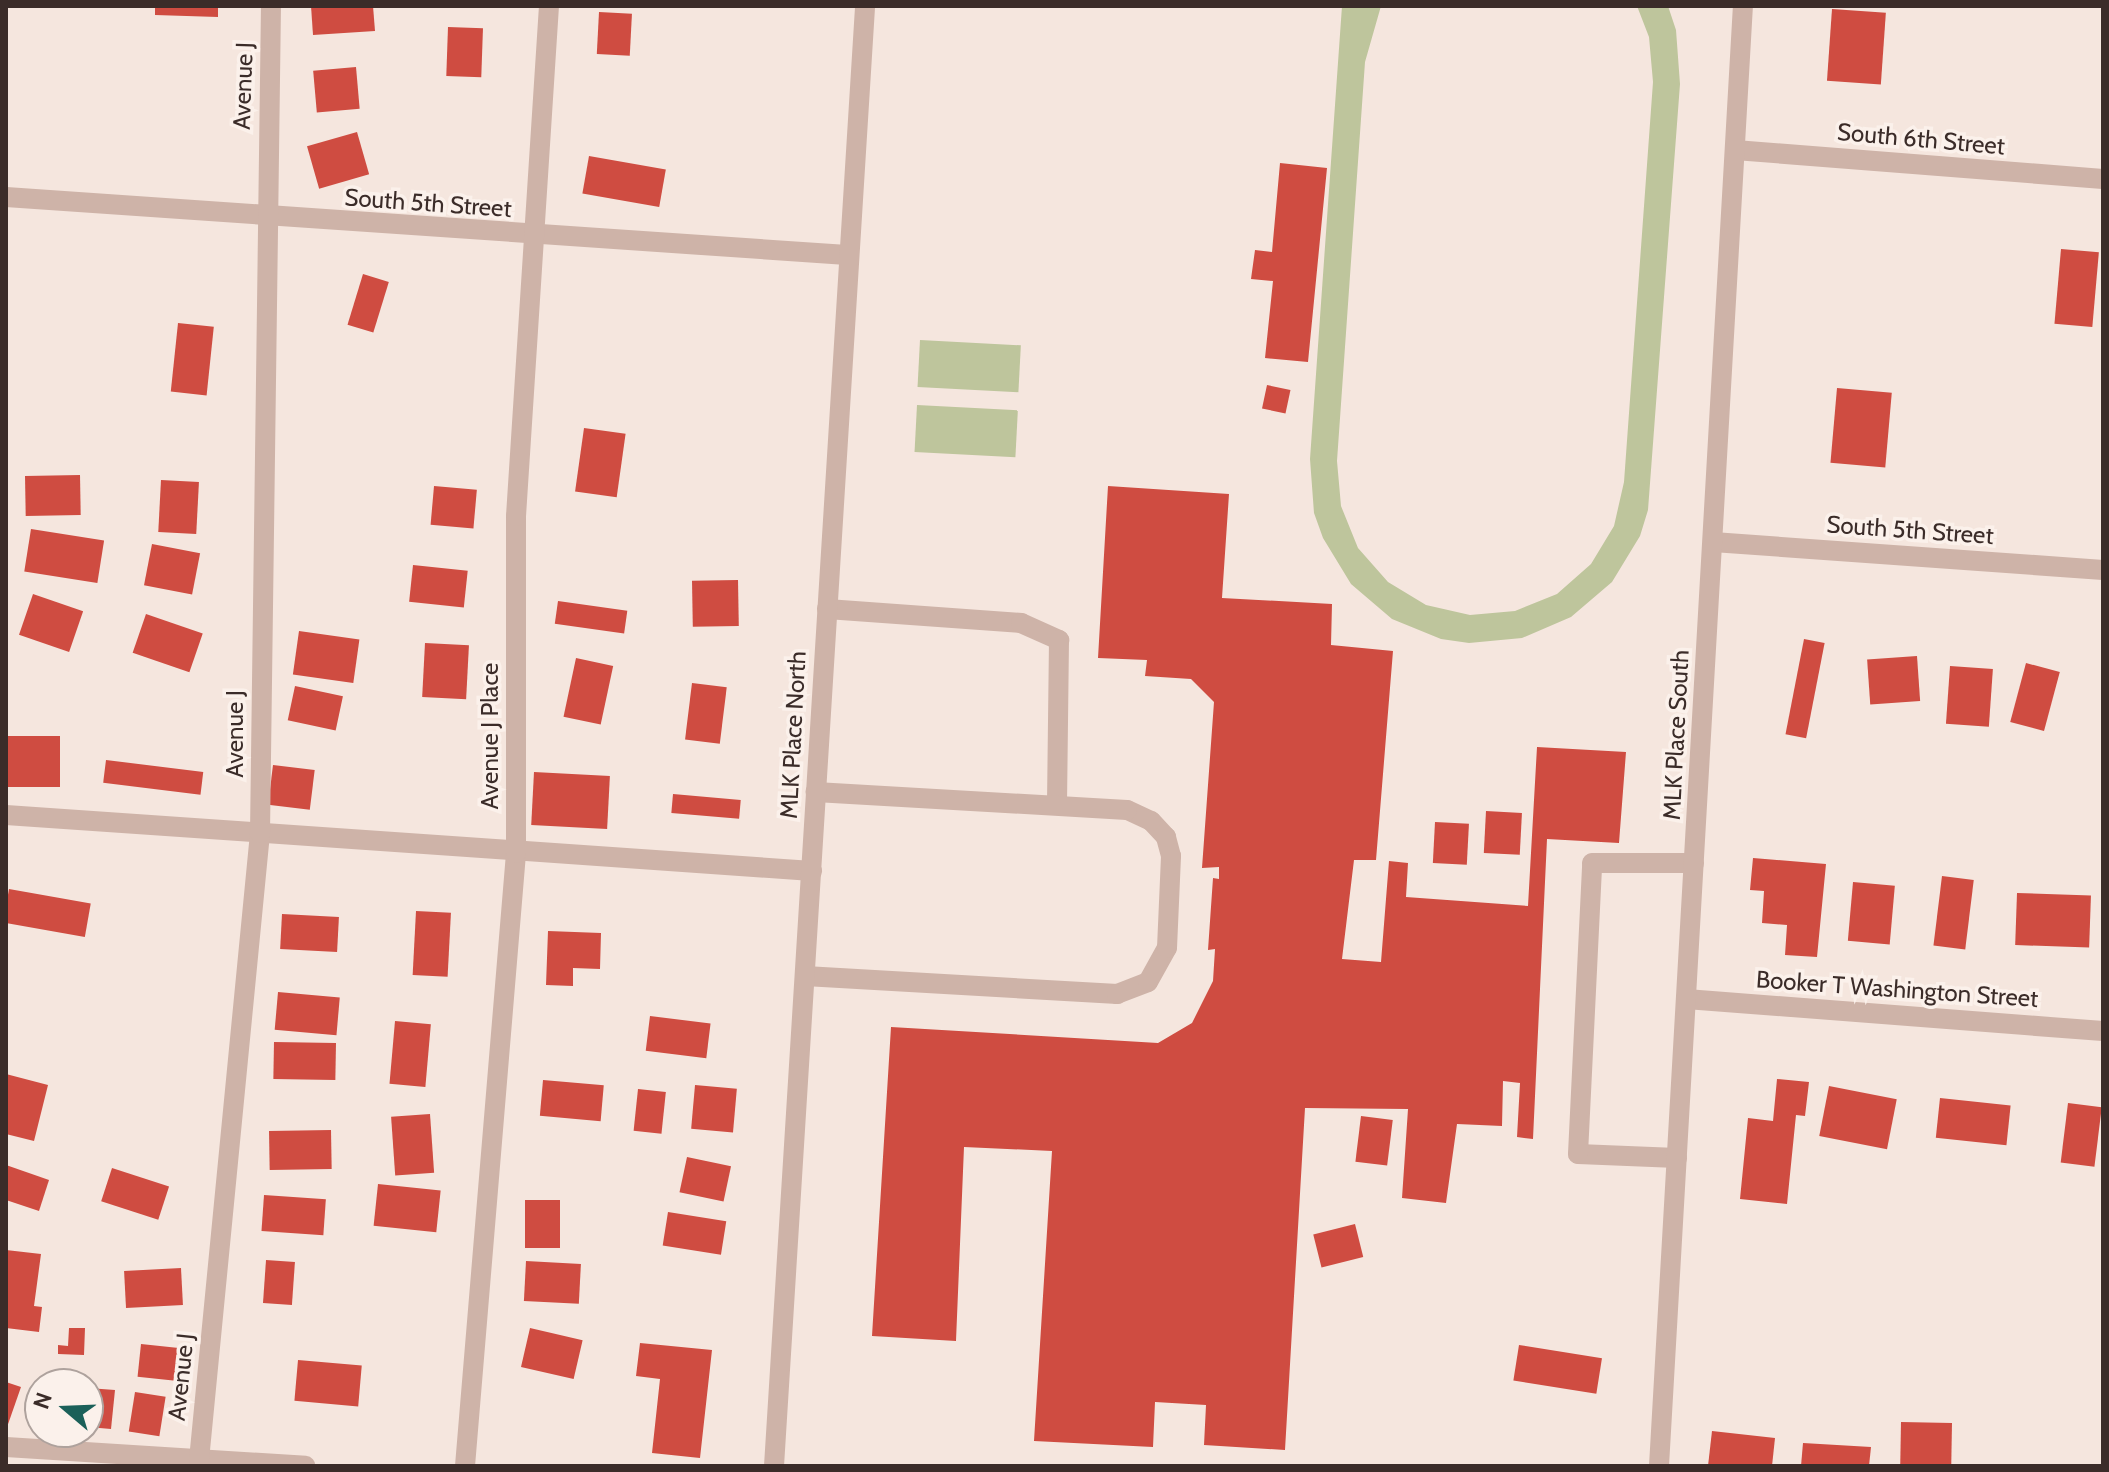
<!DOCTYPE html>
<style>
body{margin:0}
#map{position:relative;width:2109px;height:1472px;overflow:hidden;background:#f5e6de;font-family:Cabin,sans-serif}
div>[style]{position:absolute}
.green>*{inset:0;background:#bec59c;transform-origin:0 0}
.building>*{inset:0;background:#cf4c41;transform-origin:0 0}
.minor>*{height:20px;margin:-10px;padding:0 10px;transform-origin:10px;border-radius:10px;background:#ceb3a8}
span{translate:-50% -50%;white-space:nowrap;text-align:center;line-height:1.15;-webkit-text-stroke:7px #fbf1eb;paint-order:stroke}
.street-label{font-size:24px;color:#3b2c29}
.frame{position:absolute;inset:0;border:8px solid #3b2c29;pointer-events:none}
.north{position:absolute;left:24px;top:1368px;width:80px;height:80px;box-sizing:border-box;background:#fbf1eb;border:2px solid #aea29d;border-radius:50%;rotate:289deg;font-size:22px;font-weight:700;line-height:32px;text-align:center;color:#3b2c29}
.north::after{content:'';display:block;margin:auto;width:28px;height:36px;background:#1b6059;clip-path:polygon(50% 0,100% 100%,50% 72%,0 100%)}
</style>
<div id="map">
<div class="green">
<div style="clip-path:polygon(1342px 6px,1381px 6px,1365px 62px,1337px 461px,1341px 506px,1358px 548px,1388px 582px,1426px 605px,1470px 615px,1515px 611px,1557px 594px,1591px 564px,1614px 526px,1624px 482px,1653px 82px,1649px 37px,1637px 6px,1668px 6px,1676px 30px,1680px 84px,1648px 510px,1640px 536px,1612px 582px,1571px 617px,1522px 638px,1469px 643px,1441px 639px,1392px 619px,1351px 584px,1323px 538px,1314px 513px,1310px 459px)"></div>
<div style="left:920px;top:340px;width:101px;height:47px;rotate:3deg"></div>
<div style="left:917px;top:405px;width:101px;height:47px;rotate:3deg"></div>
</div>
<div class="building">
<div style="clip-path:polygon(155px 6px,218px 6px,218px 17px,155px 15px)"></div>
<div style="clip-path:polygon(311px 6px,373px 6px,375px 31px,313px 35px)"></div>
<div style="left:1832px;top:9px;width:54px;height:72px;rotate:4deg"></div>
<div style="left:599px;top:12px;width:33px;height:42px;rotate:3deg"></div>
<div style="left:448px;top:27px;width:35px;height:49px;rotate:2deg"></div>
<div style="left:356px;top:67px;width:42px;height:43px;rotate:85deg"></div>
<div style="left:357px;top:132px;width:44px;height:52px;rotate:74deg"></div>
<div style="left:589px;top:156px;width:78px;height:38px;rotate:10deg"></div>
<div style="clip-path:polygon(1280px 163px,1327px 168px,1308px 362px,1265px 358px,1273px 281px,1251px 279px,1255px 250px,1272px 252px)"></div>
<div style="left:2061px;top:249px;width:38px;height:75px;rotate:5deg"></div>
<div style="left:363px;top:274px;width:27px;height:53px;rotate:17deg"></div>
<div style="left:178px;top:323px;width:36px;height:69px;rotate:6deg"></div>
<div style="left:1267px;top:385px;width:24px;height:24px;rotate:12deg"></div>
<div style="left:1837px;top:388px;width:55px;height:75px;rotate:5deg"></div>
<div style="left:584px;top:428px;width:42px;height:64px;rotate:8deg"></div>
<div style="left:80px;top:475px;width:40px;height:55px;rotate:89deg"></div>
<div style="left:161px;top:480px;width:38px;height:52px;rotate:3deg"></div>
<div style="left:434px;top:486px;width:43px;height:39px;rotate:5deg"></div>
<div style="clip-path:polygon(1108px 486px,1229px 494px,1222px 598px,1332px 604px,1331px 645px,1393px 651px,1376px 860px,1354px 860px,1342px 959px,1381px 962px,1389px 861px,1408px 863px,1406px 897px,1528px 906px,1537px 747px,1626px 752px,1619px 843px,1547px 839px,1533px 1139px,1517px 1137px,1520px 1083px,1503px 1081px,1502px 1126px,1457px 1124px,1446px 1203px,1402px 1198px,1408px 1109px,1305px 1108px,1285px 1450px,1204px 1445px,1206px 1405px,1155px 1402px,1153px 1447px,1034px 1441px,1052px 1151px,964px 1147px,956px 1341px,872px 1336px,891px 1027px,1158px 1043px,1192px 1023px,1213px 981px,1215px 949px,1208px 950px,1213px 878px,1219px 879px,1219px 867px,1202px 868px,1214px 702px,1191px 679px,1145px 676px,1147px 660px,1098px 658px)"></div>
<div style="left:31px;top:529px;width:74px;height:43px;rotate:9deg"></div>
<div style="left:152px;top:544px;width:49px;height:42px;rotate:11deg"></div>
<div style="left:413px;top:565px;width:55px;height:37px;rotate:6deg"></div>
<div style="left:738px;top:580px;width:46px;height:46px;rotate:89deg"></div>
<div style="left:33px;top:594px;width:53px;height:43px;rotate:19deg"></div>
<div style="left:558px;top:601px;width:70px;height:23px;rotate:8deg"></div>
<div style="left:146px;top:614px;width:60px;height:41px;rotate:19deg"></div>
<div style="left:299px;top:631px;width:61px;height:44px;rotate:8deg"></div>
<div style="left:1804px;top:639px;width:21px;height:97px;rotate:11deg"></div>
<div style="left:425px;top:643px;width:44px;height:54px;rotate:3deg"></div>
<div style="left:1917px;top:656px;width:45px;height:50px;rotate:86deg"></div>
<div style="left:576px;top:658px;width:38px;height:60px;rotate:12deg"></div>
<div style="left:2026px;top:663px;width:35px;height:61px;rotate:15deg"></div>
<div style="left:1950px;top:666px;width:43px;height:58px;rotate:4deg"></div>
<div style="left:692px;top:683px;width:35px;height:57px;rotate:7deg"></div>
<div style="left:295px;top:686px;width:49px;height:35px;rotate:12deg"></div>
<div style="left:6px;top:736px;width:54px;height:51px"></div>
<div style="left:106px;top:760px;width:98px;height:23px;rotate:7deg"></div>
<div style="left:273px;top:765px;width:42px;height:40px;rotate:7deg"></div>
<div style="left:534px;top:772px;width:76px;height:53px;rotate:3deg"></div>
<div style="left:673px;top:794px;width:68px;height:19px;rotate:5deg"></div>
<div style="left:1486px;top:811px;width:36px;height:42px;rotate:3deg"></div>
<div style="left:1435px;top:822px;width:34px;height:41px;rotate:3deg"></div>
<div style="clip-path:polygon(1753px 858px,1826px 864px,1817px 957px,1785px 955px,1787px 925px,1762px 923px,1764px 891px,1750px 890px)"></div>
<div style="left:1942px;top:876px;width:32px;height:70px;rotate:7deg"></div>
<div style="left:1853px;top:882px;width:42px;height:59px;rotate:5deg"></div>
<div style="left:9px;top:889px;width:83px;height:34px;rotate:10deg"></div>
<div style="left:2017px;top:893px;width:74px;height:52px;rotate:2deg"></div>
<div style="left:416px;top:911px;width:35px;height:64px;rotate:3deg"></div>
<div style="left:282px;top:914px;width:57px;height:35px;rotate:3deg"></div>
<div style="clip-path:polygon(548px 931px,601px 933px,600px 969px,573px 968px,573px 986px,546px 985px)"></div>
<div style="left:278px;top:992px;width:62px;height:38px;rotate:5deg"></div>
<div style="left:650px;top:1016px;width:61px;height:35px;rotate:7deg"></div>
<div style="left:395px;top:1021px;width:36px;height:63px;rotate:5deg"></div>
<div style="left:274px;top:1042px;width:62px;height:37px;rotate:1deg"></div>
<div style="clip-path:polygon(6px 1074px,48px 1085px,34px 1141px,6px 1134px)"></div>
<div style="clip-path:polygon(1777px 1079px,1809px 1082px,1805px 1116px,1796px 1115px,1787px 1204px,1740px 1199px,1748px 1118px,1773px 1121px)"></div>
<div style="left:543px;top:1080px;width:61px;height:36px;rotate:5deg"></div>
<div style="left:695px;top:1085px;width:42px;height:44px;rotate:5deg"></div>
<div style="left:1829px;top:1086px;width:69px;height:51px;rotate:11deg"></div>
<div style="left:638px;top:1089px;width:28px;height:42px;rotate:6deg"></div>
<div style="left:1940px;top:1098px;width:71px;height:40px;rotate:6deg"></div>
<div style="left:2068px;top:1103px;width:34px;height:60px;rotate:7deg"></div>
<div style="left:430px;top:1114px;width:59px;height:39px;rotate:86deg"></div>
<div style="left:1361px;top:1116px;width:32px;height:46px;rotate:7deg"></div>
<div style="left:331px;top:1130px;width:39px;height:62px;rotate:89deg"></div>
<div style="left:687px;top:1157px;width:45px;height:36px;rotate:12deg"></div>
<div style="clip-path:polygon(6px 1165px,49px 1180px,39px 1211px,6px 1200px)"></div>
<div style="left:112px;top:1168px;width:60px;height:35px;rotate:18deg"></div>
<div style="left:378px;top:1184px;width:63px;height:42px;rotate:6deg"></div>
<div style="left:264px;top:1195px;width:62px;height:36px;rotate:4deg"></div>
<div style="left:525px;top:1200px;width:35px;height:48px"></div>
<div style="left:668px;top:1212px;width:59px;height:34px;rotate:9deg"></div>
<div style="left:1355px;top:1224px;width:34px;height:43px;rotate:76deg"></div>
<div style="clip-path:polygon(6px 1250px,41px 1254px,34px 1306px,42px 1307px,39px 1332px,6px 1328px)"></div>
<div style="left:266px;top:1260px;width:29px;height:43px;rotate:4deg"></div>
<div style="left:526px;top:1261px;width:55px;height:40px;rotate:3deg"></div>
<div style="left:181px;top:1268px;width:37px;height:57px;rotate:87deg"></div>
<div style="clip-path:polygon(69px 1328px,85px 1328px,84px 1355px,58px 1354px,58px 1345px,68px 1346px)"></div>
<div style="left:530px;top:1328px;width:54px;height:40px;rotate:13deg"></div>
<div style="clip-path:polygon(640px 1343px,712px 1350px,700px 1458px,652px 1453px,660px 1379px,636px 1376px)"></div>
<div style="left:141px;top:1344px;width:38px;height:33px;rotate:6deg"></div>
<div style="left:1519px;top:1345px;width:84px;height:36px;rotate:9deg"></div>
<div style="left:298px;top:1360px;width:64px;height:41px;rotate:5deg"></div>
<div style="clip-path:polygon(6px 1382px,21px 1387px,6px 1430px)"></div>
<div style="clip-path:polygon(88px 1388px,115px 1390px,111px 1429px,88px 1427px)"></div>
<div style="left:135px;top:1392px;width:31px;height:40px;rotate:9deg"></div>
<div style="left:1901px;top:1422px;width:51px;height:44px;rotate:1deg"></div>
<div style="clip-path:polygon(1712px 1431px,1775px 1438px,1772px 1466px,1708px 1466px)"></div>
<div style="clip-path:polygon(1803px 1443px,1871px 1447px,1869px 1466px,1801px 1466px)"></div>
</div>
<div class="minor">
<div style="left:1735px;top:150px;width:369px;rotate:4.5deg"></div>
<div style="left:6px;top:197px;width:843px;rotate:3.95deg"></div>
<div style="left:1713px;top:542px;width:391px;rotate:4.1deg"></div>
<div style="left:827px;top:609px;width:195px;rotate:4.1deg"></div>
<div style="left:1021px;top:623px;width:42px;rotate:24.1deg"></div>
<div style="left:1059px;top:640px;width:165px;rotate:90.7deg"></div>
<div style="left:6px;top:815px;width:808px;rotate:3.97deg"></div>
<div style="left:805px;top:976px;width:313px;rotate:3.3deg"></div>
<div style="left:1117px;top:994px;width:33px;rotate:-21deg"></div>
<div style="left:1148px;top:982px;width:39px;rotate:-61deg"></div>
<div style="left:1167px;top:948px;width:92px;rotate:-87.5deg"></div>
<div style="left:1171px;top:856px;width:20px;rotate:-105deg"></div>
<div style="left:1166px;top:837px;width:22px;rotate:-133deg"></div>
<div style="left:1151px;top:821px;width:26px;rotate:-155deg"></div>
<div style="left:1127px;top:810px;width:312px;rotate:-176.7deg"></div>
<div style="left:1686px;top:999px;width:418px;rotate:4.4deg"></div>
<div style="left:1677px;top:1158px;width:99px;rotate:-177.7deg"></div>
<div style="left:1578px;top:1154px;width:291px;rotate:-87.2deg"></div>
<div style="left:1592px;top:863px;width:102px"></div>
<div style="left:6px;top:1447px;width:300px;rotate:3.6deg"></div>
<div style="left:199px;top:1460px;width:630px;rotate:-84.44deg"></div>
<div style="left:260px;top:833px;width:827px;rotate:-89.24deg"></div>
<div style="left:465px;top:1466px;width:615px;rotate:-85.24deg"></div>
<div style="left:516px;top:853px;width:337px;rotate:-90deg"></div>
<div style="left:516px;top:516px;width:511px;rotate:-86.3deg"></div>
<div style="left:774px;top:1466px;width:1463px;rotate:-86.43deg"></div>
<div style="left:1659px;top:1466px;width:1462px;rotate:-86.71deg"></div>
</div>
<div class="street-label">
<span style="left:243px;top:86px;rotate:-88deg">Avenue J</span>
<span style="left:1921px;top:139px;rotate:5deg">South 6th Street</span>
<span style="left:428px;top:203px;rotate:4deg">South 5th Street</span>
<span style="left:1910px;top:530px;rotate:4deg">South 5th Street</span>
<span style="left:235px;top:734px;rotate:-90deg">Avenue J</span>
<span style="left:793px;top:735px;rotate:-87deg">MLK Place North</span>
<span style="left:1676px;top:735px;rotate:-87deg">MLK Place South</span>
<span style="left:490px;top:736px;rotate:-90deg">Avenue J Place</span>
<span style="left:1897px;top:989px;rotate:4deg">Booker T Washington Street</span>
<span style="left:181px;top:1377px;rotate:-84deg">Avenue J</span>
</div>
<div class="frame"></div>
<div class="north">N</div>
</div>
